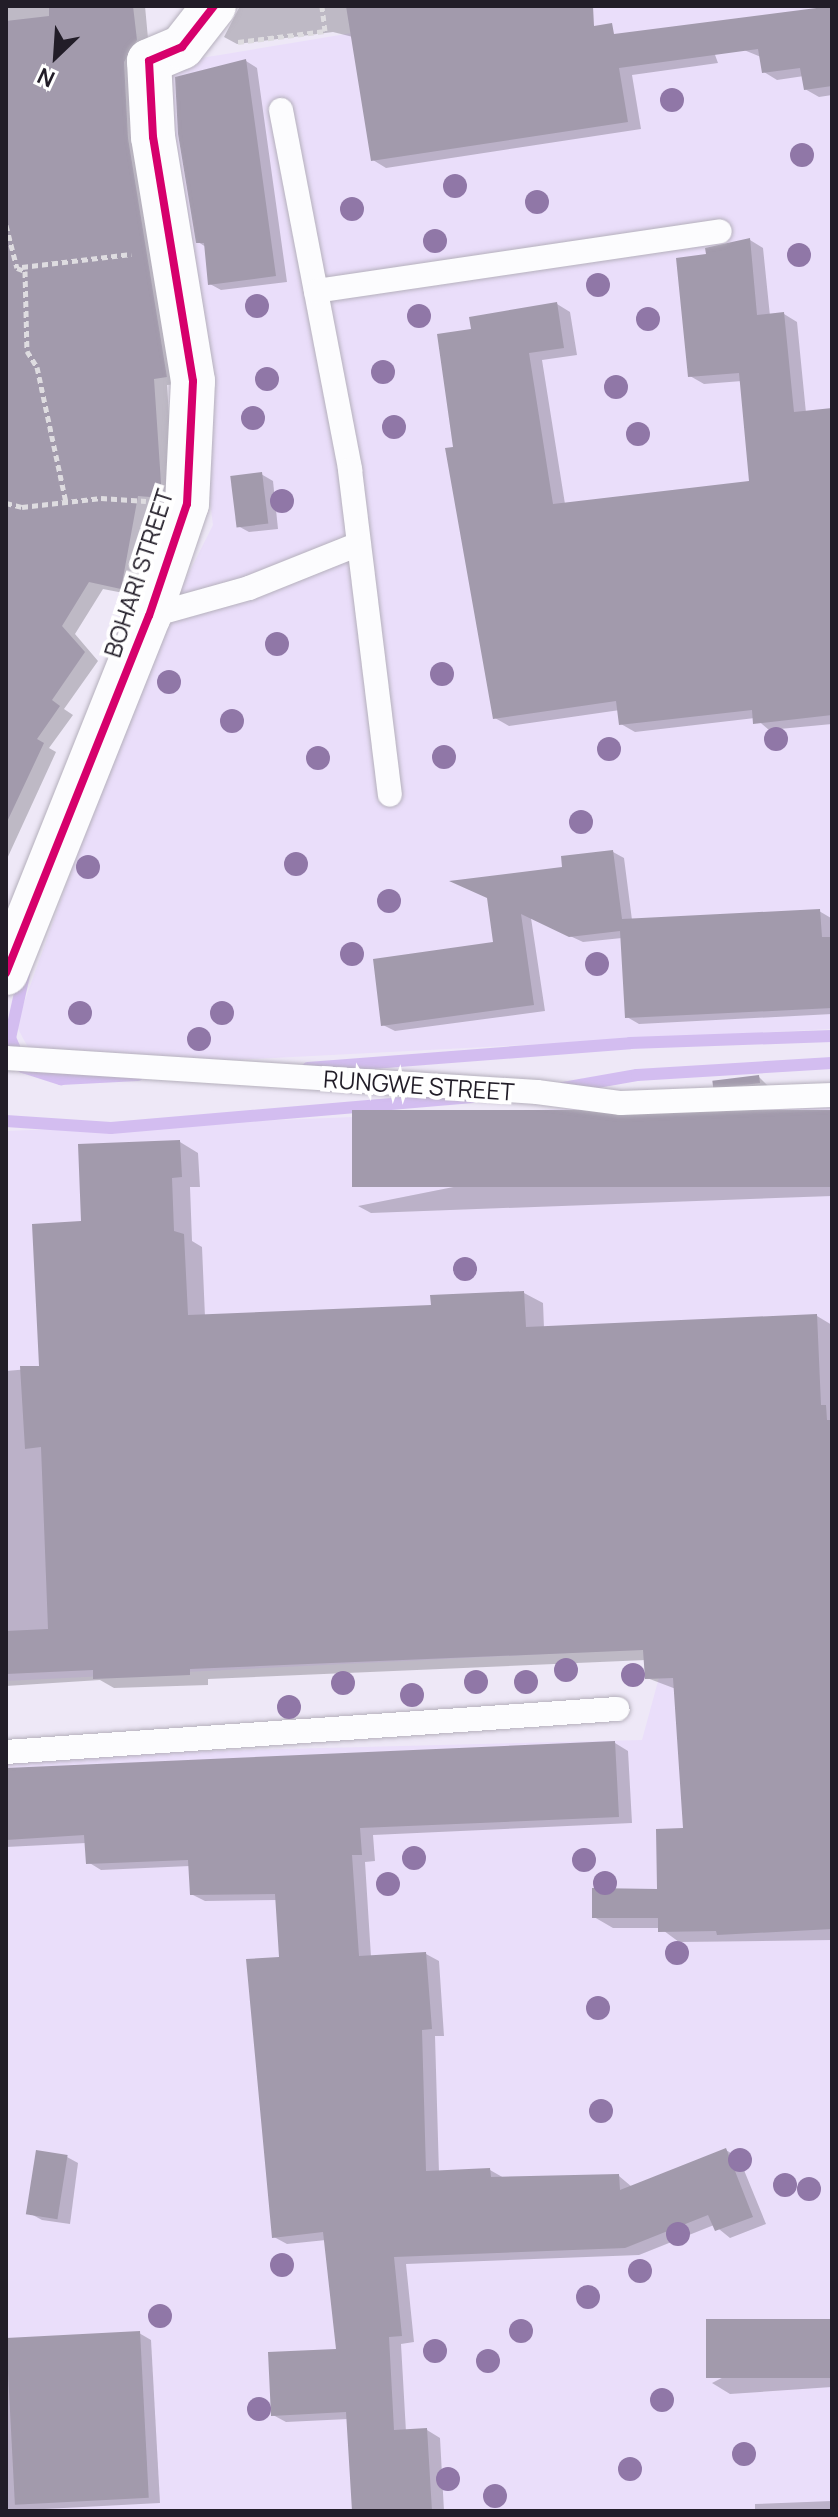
<!DOCTYPE html>
<style>
body{margin:0}
#map{position:relative;width:838px;height:2517px;overflow:hidden;background:#eee8f7;font-family:Manrope,sans-serif}
div>[style]{position:absolute}
.built>*{inset:0;background:#eadefa}
.shadow>*{inset:0;background:#0003}
.stream>*{height:12px;margin:-6px;padding:0 6px;transform-origin:6px;border-radius:6px;background:#d3bdf0}
.building>*{inset:0;background:#a29aac;transform-origin:0 0}
.path>*{height:5px;margin-top:-2.5px;transform-origin:0;background:repeating-linear-gradient(90deg,#dedce0 0 6px,transparent 0 10px)}
.roads{filter:drop-shadow(0 0 2px #b5b0bc) drop-shadow(0 0 2px #b5b0bc)}
.lane>*{height:24px;margin:-12px;padding:0 12px;transform-origin:12px;border-radius:12px;background:#fcfcfe}
.street>*{height:44px;margin:-22px;padding:0 22px;transform-origin:22px;border-radius:22px;background:#fcfcfe}
.cycleway>*{height:8px;margin:-4px;padding:0 4px;transform-origin:4px;border-radius:4px;background:#d6006c}
.trees>*{width:24px;height:24px;margin:-12px;border-radius:50%;background:#9077a7}
span{translate:-50% -50%;white-space:nowrap;text-align:center;line-height:1.15;-webkit-text-stroke:8px #fff;paint-order:stroke}
.street-label{font-size:24px;color:#221d28}
.frame{position:absolute;inset:0;border:8px solid #221d28;pointer-events:none}
.north{position:absolute;left:16px;top:16px;width:80px;height:80px;-webkit-text-stroke:6px #fff;paint-order:stroke;rotate:205deg;font-size:22px;font-weight:700;line-height:32px;text-align:center;color:#221d28}
.north::after{content:'';display:block;margin:auto;width:28px;height:36px;background:#221d28;clip-path:polygon(50% 0,100% 100%,50% 72%,0 100%)}
</style>
<div id="map">
<div class="built">
<div style="clip-path:polygon(515px 6px,819px 6px,832px 74px,832px 1029px,40px 1070px,16px 1025px,153px 644px,213px 525px,153px 66px)"></div>
<div style="clip-path:polygon(832px 1098px,832px 2511px,6px 2511px,6px 1756px,642px 1740px,667px 1648px,6px 1681px,6px 1131px)"></div>
</div>
<div class="shadow">
<div style="clip-path:polygon(6px 6px,145px 6px,180px 384px,167px 385px,175px 505px,152px 502px,134px 595px,103px 589px,75px 634px,98px 661px,64px 709px,73px 715px,49px 748px,56px 752px,6px 861px)"></div>
<div style="clip-path:polygon(240px 6px,573px 6px,484px 54px,707px 33px,718px 63px,632px 75px,641px 129px,386px 168px,373px 160px,353px 37px,333px 32px,237px 44px,224px 37px)"></div>
<div style="clip-path:polygon(832px 6px,832px 95px,819px 97px,805px 89px,804px 76px,777px 80px,764px 72px,761px 57px,744px 50px)"></div>
<div style="clip-path:polygon(246px 61px,257px 68px,287px 282px,221px 290px,210px 284px,206px 247px,198px 242px)"></div>
<div style="clip-path:polygon(750px 240px,763px 248px,770px 316px,784px 314px,797px 322px,806px 413px,832px 410px,832px 724px,769px 730px,755px 718px,635px 732px,621px 724px,620px 710px,509px 726px,495px 718px,456px 449px,474px 331px,557px 304px,570px 312px,577px 355px,542px 360px,565px 504px,751px 483px,742px 381px,704px 384px,690px 376px,708px 256px)"></div>
<div style="clip-path:polygon(261px 474px,273px 481px,278px 529px,249px 532px,238px 526px)"></div>
<div style="clip-path:polygon(613px 852px,624px 858px,632px 920px,819px 911px,831px 918px,832px 1014px,639px 1024px,627px 1017px,622px 938px,583px 942px,531px 918px,545px 1011px,395px 1031px,383px 1025px,496px 944px,489px 899px)"></div>
<div style="clip-path:polygon(759px 1077px,770px 1088px,725px 1090px,714px 1083px)"></div>
<div style="clip-path:polygon(832px 1112px,832px 1196px,371px 1213px,358px 1206px)"></div>
<div style="clip-path:polygon(180px 1142px,198px 1153px,200px 1187px,190px 1187px,192px 1241px,202px 1247px,205px 1317px,433px 1307px,524px 1293px,543px 1303px,544px 1328px,817px 1316px,832px 1325px,832px 1940px,679px 1942px,660px 1928px,613px 1928px,594px 1917px,659px 1891px,685px 1830px,676px 1689px,647px 1678px,646px 1660px,208px 1679px,208px 1685px,114px 1688px,100px 1680px,6px 1686px,6px 1371px,41px 1368px,83px 1223px)"></div>
<div style="clip-path:polygon(615px 1743px,628px 1751px,632px 1823px,373px 1835px,375px 1861px,365px 1862px,371px 1957px,426px 1954px,439px 1961px,444px 2036px,435px 2036px,439px 2173px,490px 2170px,504px 2178px,619px 2176px,632px 2187px,726px 2150px,739px 2158px,766px 2224px,730px 2238px,714px 2225px,639px 2255px,406px 2264px,414px 2342px,401px 2344px,406px 2432px,427px 2430px,440px 2438px,444px 2511px,354px 2511px,348px 2419px,286px 2422px,273px 2415px,338px 2351px,326px 2240px,287px 2244px,274px 2237px,282px 1959px,278px 1900px,205px 1901px,191px 1894px,190px 1866px,101px 1870px,88px 1862px,86px 1843px,6px 1847px,6px 1770px)"></div>
<div style="clip-path:polygon(67px 2157px,78px 2163px,70px 2224px,42px 2220px,31px 2214px)"></div>
<div style="clip-path:polygon(832px 2321px,832px 2387px,730px 2394px,712px 2383px)"></div>
<div style="clip-path:polygon(139px 2333px,151px 2340px,160px 2503px,6px 2511px,6px 2341px)"></div>
<div style="clip-path:polygon(832px 2501px,832px 2511px,755px 2511px,755px 2504px)"></div>
</div>
<div class="stream">
<div style="left:24px;top:975px;width:65px;rotate:102.5deg"></div>
<div style="left:10px;top:1038px;width:32px;rotate:66deg"></div>
<div style="left:23px;top:1067px;width:40px;rotate:18deg"></div>
<div style="left:61px;top:1079px;width:77px;rotate:-3deg"></div>
<div style="left:308px;top:1068px;width:323px;rotate:-4.4deg"></div>
<div style="left:630px;top:1043px;width:202px;rotate:-2deg"></div>
<div style="left:563px;top:1088px;width:75px;rotate:-10deg"></div>
<div style="left:637px;top:1075px;width:195px;rotate:-3.5deg"></div>
<div style="left:6px;top:1121px;width:105px;rotate:3.8deg"></div>
<div style="left:111px;top:1128px;width:363px;rotate:-4.9deg"></div>
</div>
<div class="building">
<div style="clip-path:polygon(69px 6px,133px 6px,137px 40px,124px 62px,128px 138px,167px 377px,154px 379px,162px 498px,138px 496px,121px 589px,89px 582px,62px 626px,85px 652px,52px 700px,60px 706px,37px 739px,44px 743px,6px 824px,6px 21px,49px 16px,49px 8px)"></div>
<div style="clip-path:polygon(346px 6px,593px 6px,594px 26px,612px 23px,614px 34px,832px 6px,832px 86px,804px 90px,800px 68px,762px 73px,758px 49px,619px 68px,628px 122px,371px 161px)"></div>
<div style="clip-path:polygon(246px 59px,276px 276px,208px 285px,204px 243px,196px 243px,178px 134px,175px 77px)"></div>
<div style="clip-path:polygon(750px 238px,757px 315px,784px 312px,794px 412px,832px 408px,832px 715px,753px 724px,752px 710px,619px 725px,616px 701px,493px 719px,445px 448px,453px 447px,437px 334px,471px 329px,469px 317px,557px 302px,564px 348px,529px 353px,553px 504px,749px 481px,739px 373px,688px 377px,676px 258px,706px 254px,705px 248px)"></div>
<div style="left:262px;top:472px;width:52px;height:32px;rotate:83deg"></div>
<div style="clip-path:polygon(613px 850px,622px 919px,820px 909px,822px 937px,832px 937px,832px 1008px,625px 1018px,620px 931px,569px 937px,521px 914px,534px 1005px,381px 1026px,373px 959px,493px 942px,487px 898px,449px 881px,562px 867px,561px 856px)"></div>
<div style="left:759px;top:1075px;width:8px;height:47px;rotate:83deg"></div>
<div style="left:832px;top:1110px;width:77px;height:480px;rotate:90deg"></div>
<div style="clip-path:polygon(180px 1140px,182px 1177px,172px 1178px,174px 1231px,184px 1234px,188px 1315px,431px 1305px,430px 1295px,524px 1291px,526px 1327px,817px 1314px,821px 1405px,826px 1405px,827px 1420px,832px 1420px,832px 1929px,717px 1935px,716px 1931px,658px 1932px,658px 1918px,592px 1918px,592px 1888px,657px 1889px,656px 1829px,683px 1828px,673px 1678px,645px 1679px,643px 1650px,190px 1669px,190px 1675px,93px 1679px,93px 1670px,6px 1674px,6px 1631px,48px 1629px,41px 1447px,25px 1449px,20px 1366px,39px 1366px,32px 1224px,81px 1221px,78px 1144px)"></div>
<div style="clip-path:polygon(615px 1741px,619px 1817px,360px 1828px,362px 1855px,352px 1855px,359px 1956px,426px 1952px,432px 2029px,422px 2030px,426px 2171px,490px 2168px,491px 2177px,619px 2174px,620px 2190px,726px 2148px,753px 2217px,715px 2231px,708px 2215px,625px 2248px,394px 2257px,402px 2336px,389px 2337px,394px 2430px,427px 2428px,432px 2511px,352px 2511px,346px 2412px,271px 2416px,268px 2352px,336px 2349px,323px 2232px,272px 2238px,246px 1959px,279px 1957px,275px 1894px,190px 1895px,188px 1860px,86px 1864px,84px 1835px,6px 1840px,6px 1768px)"></div>
<div style="left:36px;top:2150px;width:32px;height:65px;rotate:9deg"></div>
<div style="left:832px;top:2319px;width:59px;height:126px;rotate:90deg"></div>
<div style="left:140px;top:2331px;width:167px;height:134px;rotate:87deg"></div>
</div>
<div class="path">
<div style="left:238px;top:42px;width:88px;rotate:-7.2deg"></div>
<div style="left:325px;top:31px;width:25px;rotate:-97deg"></div>
<div style="left:6px;top:225px;width:44px;rotate:75.7deg"></div>
<div style="left:17px;top:268px;width:9px;rotate:21deg"></div>
<div style="left:25px;top:271px;width:80px;rotate:88.6deg"></div>
<div style="left:27px;top:351px;width:19px;rotate:58deg"></div>
<div style="left:37px;top:367px;width:138px;rotate:77.9deg"></div>
<div style="left:22px;top:267px;width:110px;rotate:-6.8deg"></div>
<div style="left:6px;top:503px;width:16px;rotate:14deg"></div>
<div style="left:22px;top:507px;width:80px;rotate:-6.5deg"></div>
<div style="left:101px;top:498px;width:45px;rotate:3.8deg"></div>
</div>
<div class="roads">
<div class="lane">
<div style="left:281px;top:110px;width:367px;rotate:79.1deg"></div>
<div style="left:350px;top:470px;width:327px;rotate:83deg"></div>
<div style="left:316px;top:291px;width:408px;rotate:-8.4deg"></div>
<div style="left:149px;top:616px;width:104px;rotate:-15.6deg"></div>
<div style="left:249px;top:588px;width:118px;rotate:-21.8deg"></div>
<div style="left:6px;top:1058px;width:532px;rotate:3.66deg"></div>
<div style="left:537px;top:1092px;width:85px;rotate:7.5deg"></div>
<div style="left:621px;top:1103px;width:211px;rotate:-2.2deg"></div>
<div style="left:6px;top:1752px;width:613px;rotate:-4.03deg"></div>
</div>
<div class="street">
<div style="left:6px;top:973px;width:385px;rotate:-68.2deg"></div>
<div style="left:149px;top:616px;width:118px;rotate:-71.3deg"></div>
<div style="left:187px;top:504px;width:123px;rotate:-87.2deg"></div>
<div style="left:193px;top:381px;width:247px;rotate:-99.3deg"></div>
<div style="left:153px;top:137px;width:76px;rotate:-93deg"></div>
<div style="left:149px;top:61px;width:36px;rotate:-23deg"></div>
<div style="left:182px;top:47px;width:52px;rotate:-52deg"></div>
</div>
</div>
<div class="cycleway">
<div style="left:6px;top:973px;width:385px;rotate:-68.2deg"></div>
<div style="left:149px;top:616px;width:118px;rotate:-71.3deg"></div>
<div style="left:187px;top:504px;width:123px;rotate:-87.2deg"></div>
<div style="left:193px;top:381px;width:247px;rotate:-99.3deg"></div>
<div style="left:153px;top:137px;width:76px;rotate:-93deg"></div>
<div style="left:149px;top:61px;width:36px;rotate:-23deg"></div>
<div style="left:182px;top:47px;width:52px;rotate:-52deg"></div>
</div>
<div class="trees">
<div style="left:672px;top:100px"></div>
<div style="left:802px;top:155px"></div>
<div style="left:455px;top:186px"></div>
<div style="left:537px;top:202px"></div>
<div style="left:352px;top:209px"></div>
<div style="left:435px;top:241px"></div>
<div style="left:799px;top:255px"></div>
<div style="left:598px;top:285px"></div>
<div style="left:257px;top:306px"></div>
<div style="left:419px;top:316px"></div>
<div style="left:648px;top:319px"></div>
<div style="left:383px;top:372px"></div>
<div style="left:267px;top:379px"></div>
<div style="left:616px;top:387px"></div>
<div style="left:253px;top:418px"></div>
<div style="left:394px;top:427px"></div>
<div style="left:638px;top:434px"></div>
<div style="left:282px;top:501px"></div>
<div style="left:277px;top:644px"></div>
<div style="left:442px;top:674px"></div>
<div style="left:169px;top:682px"></div>
<div style="left:232px;top:721px"></div>
<div style="left:776px;top:739px"></div>
<div style="left:609px;top:749px"></div>
<div style="left:444px;top:757px"></div>
<div style="left:318px;top:758px"></div>
<div style="left:581px;top:822px"></div>
<div style="left:296px;top:864px"></div>
<div style="left:88px;top:867px"></div>
<div style="left:389px;top:901px"></div>
<div style="left:352px;top:954px"></div>
<div style="left:597px;top:964px"></div>
<div style="left:80px;top:1013px"></div>
<div style="left:222px;top:1013px"></div>
<div style="left:199px;top:1039px"></div>
<div style="left:465px;top:1269px"></div>
<div style="left:566px;top:1670px"></div>
<div style="left:633px;top:1675px"></div>
<div style="left:476px;top:1682px"></div>
<div style="left:526px;top:1682px"></div>
<div style="left:343px;top:1683px"></div>
<div style="left:412px;top:1695px"></div>
<div style="left:289px;top:1707px"></div>
<div style="left:414px;top:1858px"></div>
<div style="left:584px;top:1860px"></div>
<div style="left:605px;top:1883px"></div>
<div style="left:388px;top:1884px"></div>
<div style="left:677px;top:1953px"></div>
<div style="left:598px;top:2008px"></div>
<div style="left:601px;top:2111px"></div>
<div style="left:740px;top:2160px"></div>
<div style="left:785px;top:2185px"></div>
<div style="left:809px;top:2189px"></div>
<div style="left:678px;top:2234px"></div>
<div style="left:282px;top:2265px"></div>
<div style="left:640px;top:2271px"></div>
<div style="left:588px;top:2297px"></div>
<div style="left:160px;top:2316px"></div>
<div style="left:521px;top:2331px"></div>
<div style="left:435px;top:2351px"></div>
<div style="left:488px;top:2361px"></div>
<div style="left:662px;top:2400px"></div>
<div style="left:259px;top:2409px"></div>
<div style="left:744px;top:2454px"></div>
<div style="left:630px;top:2469px"></div>
<div style="left:448px;top:2479px"></div>
<div style="left:495px;top:2496px"></div>
</div>
<div class="street-label">
<span style="left:138px;top:573px;rotate:-72deg">BOHARI STREET</span>
<span style="left:419px;top:1085px;rotate:4deg">RUNGWE STREET</span>
</div>
<div class="frame"></div>
<div class="north">N</div>
</div>
